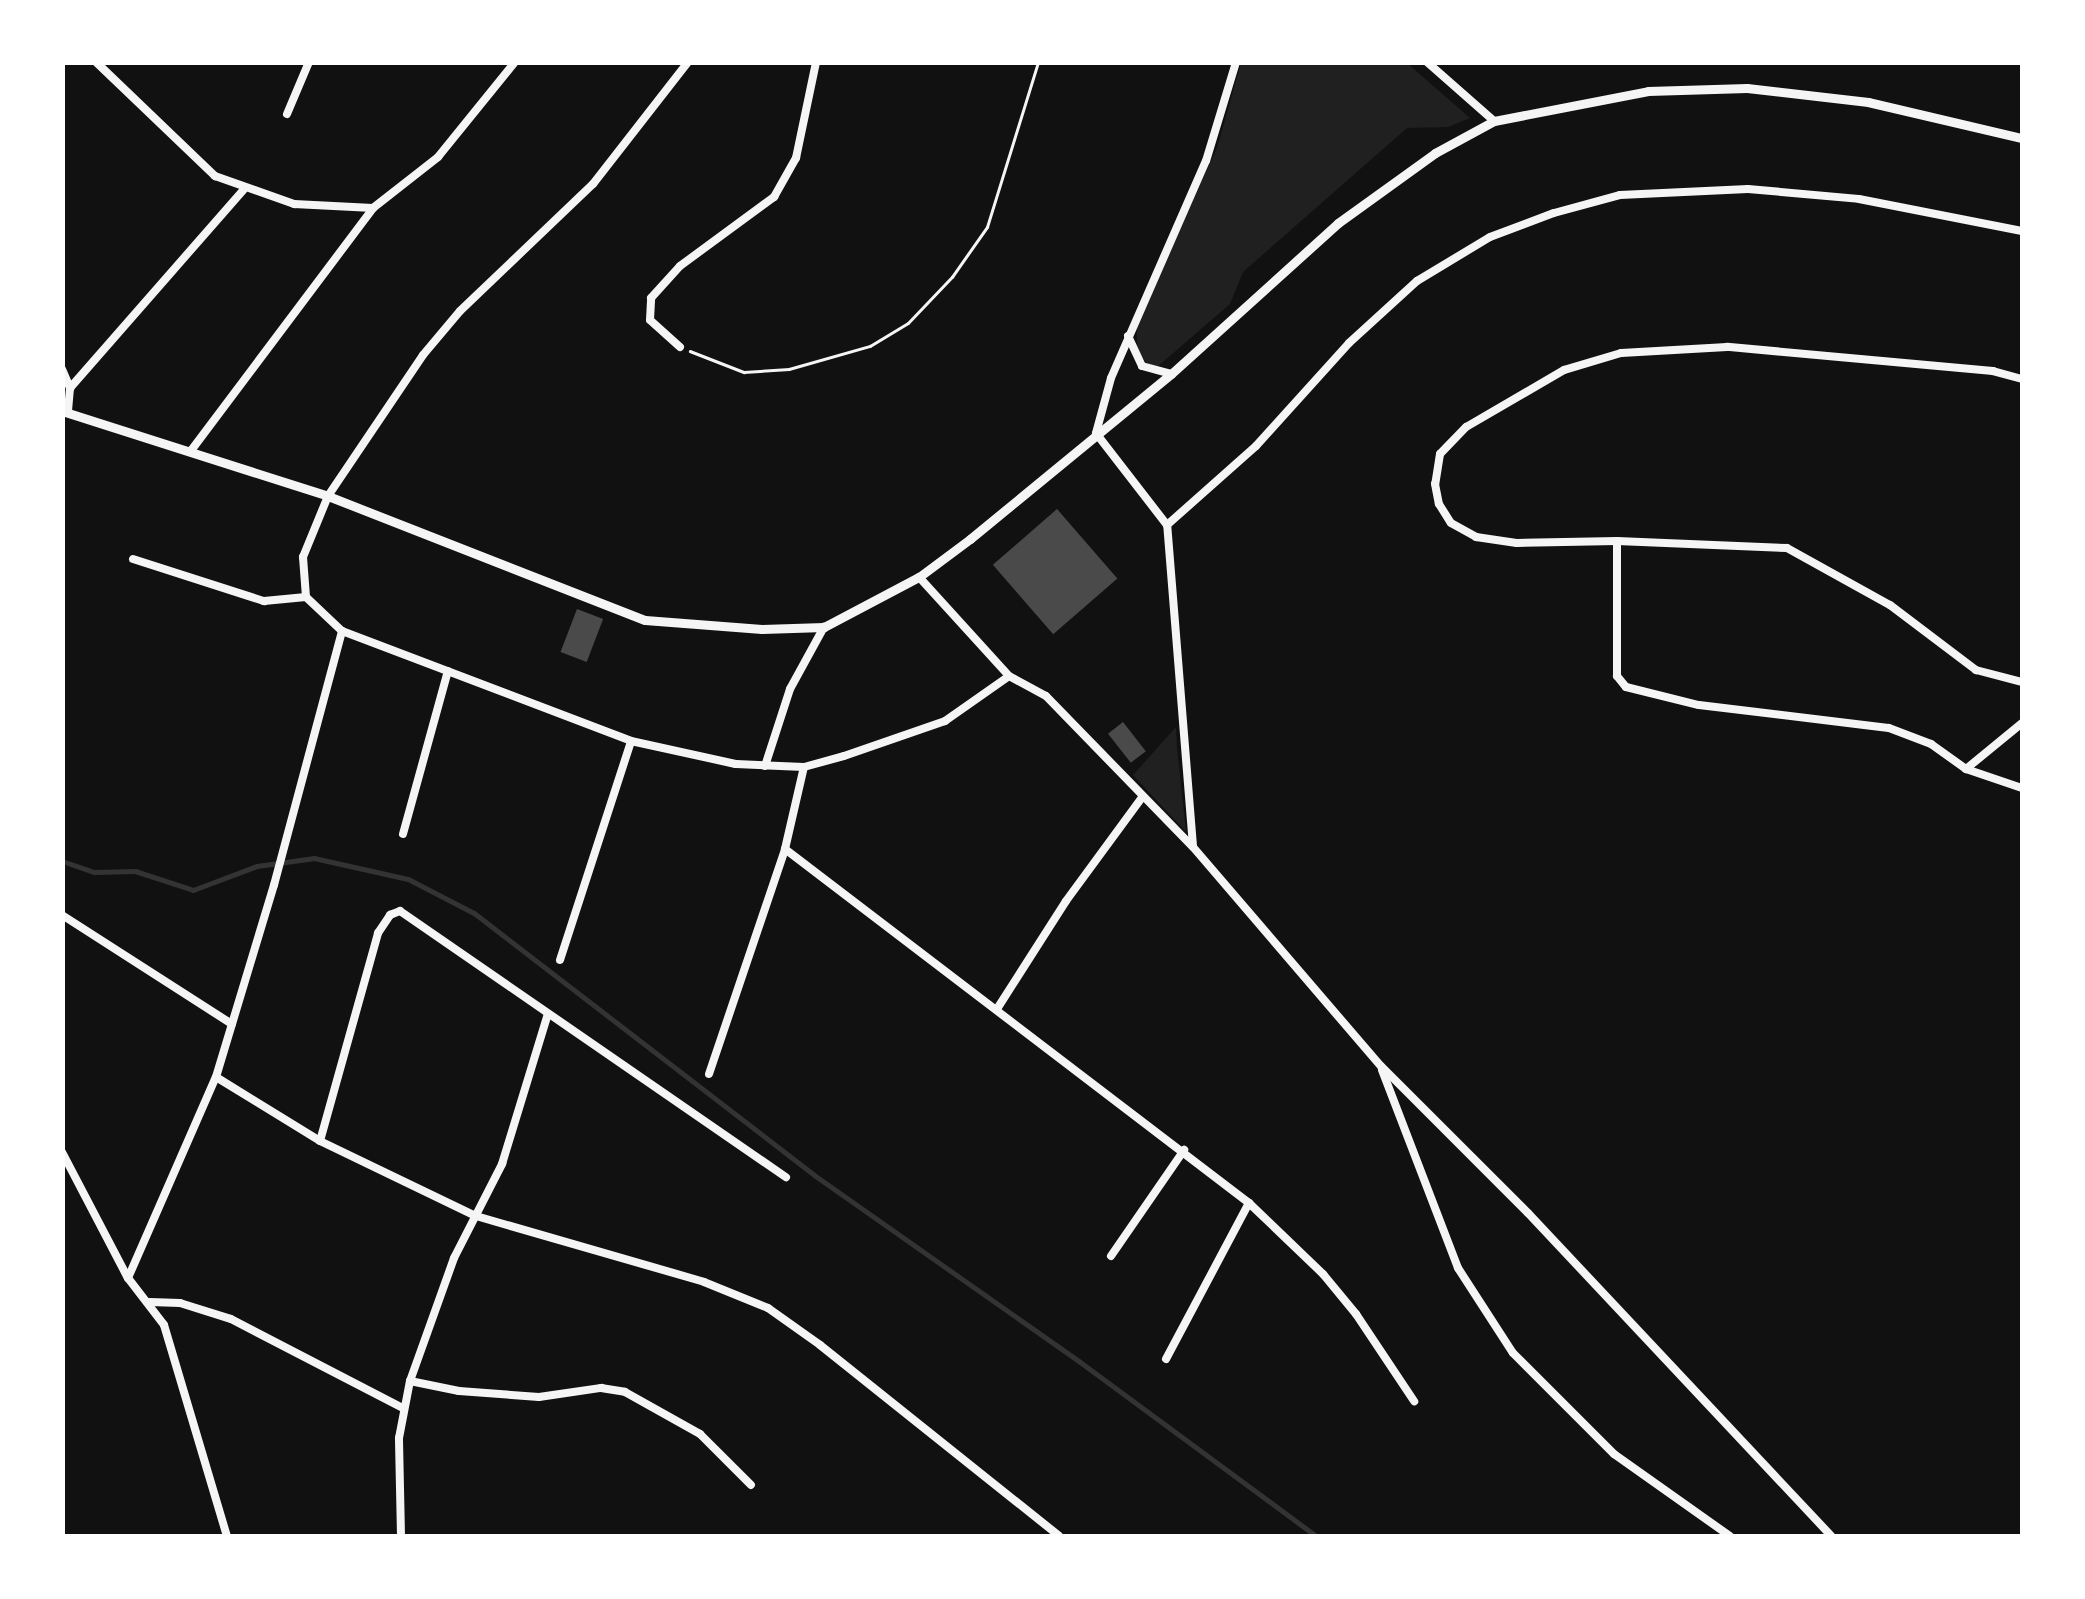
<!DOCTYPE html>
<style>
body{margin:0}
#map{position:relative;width:2085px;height:1599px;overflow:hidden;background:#111;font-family:Lato,sans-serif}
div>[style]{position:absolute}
.green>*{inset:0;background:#202020}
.stream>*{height:5px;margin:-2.5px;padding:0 2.5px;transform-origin:2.5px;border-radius:2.5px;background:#333}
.building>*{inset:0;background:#4a4a4a;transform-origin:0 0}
.path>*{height:2.5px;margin:-1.25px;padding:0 1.25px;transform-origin:1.25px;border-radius:1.25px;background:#f5f5f5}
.minor>*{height:8px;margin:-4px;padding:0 4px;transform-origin:4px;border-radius:4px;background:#f5f5f5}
.tertiary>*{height:9px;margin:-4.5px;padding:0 4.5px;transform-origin:4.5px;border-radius:4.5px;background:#f5f5f5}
span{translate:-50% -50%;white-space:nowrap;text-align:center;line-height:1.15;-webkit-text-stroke:10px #fff;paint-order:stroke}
.frame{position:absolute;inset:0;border:65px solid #fff;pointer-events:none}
</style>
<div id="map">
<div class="green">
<div style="clip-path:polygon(1241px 63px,1407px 63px,1470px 118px,1448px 127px,1407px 128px,1243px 272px,1230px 304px,1157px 367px,1147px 363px,1137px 350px,1137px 323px,1217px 148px)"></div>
<div style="clip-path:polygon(1176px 727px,1177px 747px,1186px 832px,1133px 775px)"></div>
</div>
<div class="stream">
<div style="left:62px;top:861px;width:34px;rotate:19deg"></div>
<div style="left:94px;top:872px;width:41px;rotate:-1.4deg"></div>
<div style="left:135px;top:871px;width:61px;rotate:18.1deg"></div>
<div style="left:193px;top:890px;width:68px;rotate:-20.6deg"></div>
<div style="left:257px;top:866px;width:58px;rotate:-8deg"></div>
<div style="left:314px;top:858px;width:96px;rotate:12.6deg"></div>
<div style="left:408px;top:879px;width:74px;rotate:27.3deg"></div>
<div style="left:474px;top:913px;width:429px;rotate:37.6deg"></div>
<div style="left:814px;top:1175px;width:325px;rotate:35.1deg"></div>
<div style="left:1080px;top:1362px;width:293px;rotate:36.4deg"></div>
</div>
<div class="building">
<div style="left:1057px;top:509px;width:92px;height:85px;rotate:49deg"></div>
<div style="left:577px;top:609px;width:28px;height:46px;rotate:21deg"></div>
<div style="left:1123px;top:722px;width:37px;height:19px;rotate:52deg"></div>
</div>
<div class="path">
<div style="left:690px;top:351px;width:58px;rotate:21.3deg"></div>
<div style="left:744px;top:372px;width:45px;rotate:-3.8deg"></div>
<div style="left:789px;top:369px;width:84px;rotate:-15.9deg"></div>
<div style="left:870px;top:346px;width:44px;rotate:-31.2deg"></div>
<div style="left:908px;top:323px;width:64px;rotate:-46.3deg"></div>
<div style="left:952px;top:277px;width:61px;rotate:-55deg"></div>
<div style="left:987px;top:227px;width:173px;rotate:-72.8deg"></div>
</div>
<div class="minor">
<div style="left:96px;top:62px;width:165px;rotate:43.8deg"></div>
<div style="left:215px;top:176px;width:84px;rotate:19.5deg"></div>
<div style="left:294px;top:204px;width:79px;rotate:2.9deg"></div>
<div style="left:1427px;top:62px;width:89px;rotate:41.4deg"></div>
<div style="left:287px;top:114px;width:56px;rotate:-67.1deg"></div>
<div style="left:1128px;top:336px;width:33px;rotate:65deg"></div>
<div style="left:1142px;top:366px;width:30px;rotate:15deg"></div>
<div style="left:680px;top:347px;width:40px;rotate:-138deg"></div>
<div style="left:650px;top:320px;width:22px;rotate:-87deg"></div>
<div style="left:651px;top:298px;width:43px;rotate:-47.8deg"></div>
<div style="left:680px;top:266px;width:117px;rotate:-36.3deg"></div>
<div style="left:774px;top:197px;width:45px;rotate:-60.6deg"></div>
<div style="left:796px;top:158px;width:98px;rotate:-78.2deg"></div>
<div style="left:62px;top:369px;width:21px;rotate:67deg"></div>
<div style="left:70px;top:388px;width:25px;rotate:95deg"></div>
<div style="left:2022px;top:379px;width:30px;rotate:-165deg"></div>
<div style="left:1993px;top:371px;width:267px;rotate:-174.8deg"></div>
<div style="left:1727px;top:347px;width:106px;rotate:176.8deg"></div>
<div style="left:1621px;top:353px;width:59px;rotate:163.4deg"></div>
<div style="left:1564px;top:370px;width:113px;rotate:149.8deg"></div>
<div style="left:1466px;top:427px;width:37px;rotate:134deg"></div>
<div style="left:1440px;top:454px;width:30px;rotate:99deg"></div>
<div style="left:1435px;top:484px;width:20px;rotate:79deg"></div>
<div style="left:1439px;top:504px;width:22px;rotate:58deg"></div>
<div style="left:1451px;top:523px;width:29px;rotate:29deg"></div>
<div style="left:1476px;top:537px;width:41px;rotate:8.3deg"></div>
<div style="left:1517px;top:543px;width:100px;rotate:-1.1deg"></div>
<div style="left:1617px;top:541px;width:170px;rotate:2.4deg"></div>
<div style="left:1787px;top:548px;width:118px;rotate:29deg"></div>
<div style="left:1890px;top:605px;width:108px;rotate:37.1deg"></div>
<div style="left:1976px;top:670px;width:48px;rotate:14.6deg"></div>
<div style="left:70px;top:388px;width:264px;rotate:-48.8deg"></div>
<div style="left:190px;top:452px;width:305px;rotate:-53.1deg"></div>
<div style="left:373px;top:208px;width:83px;rotate:-38.1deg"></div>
<div style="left:438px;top:157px;width:122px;rotate:-51deg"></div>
<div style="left:1167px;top:525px;width:119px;rotate:-41.6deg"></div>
<div style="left:1256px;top:446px;width:139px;rotate:-47.9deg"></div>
<div style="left:1349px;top:343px;width:92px;rotate:-42.4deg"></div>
<div style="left:1417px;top:281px;width:85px;rotate:-31.1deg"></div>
<div style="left:1490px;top:237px;width:68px;rotate:-20.6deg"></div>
<div style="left:1554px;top:213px;width:68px;rotate:-15.3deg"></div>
<div style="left:1620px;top:195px;width:128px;rotate:-2.7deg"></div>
<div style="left:1748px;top:189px;width:111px;rotate:5.1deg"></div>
<div style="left:1859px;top:199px;width:166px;rotate:11.1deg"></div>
<div style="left:1617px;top:541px;width:135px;rotate:90deg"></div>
<div style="left:1617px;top:676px;width:14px;rotate:51deg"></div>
<div style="left:1626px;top:687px;width:75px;rotate:13.9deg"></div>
<div style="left:1699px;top:705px;width:191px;rotate:6.9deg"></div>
<div style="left:1889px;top:728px;width:45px;rotate:20.9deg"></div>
<div style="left:1931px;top:744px;width:43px;rotate:35.5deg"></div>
<div style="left:1966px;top:769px;width:59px;rotate:18.7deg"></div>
<div style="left:133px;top:559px;width:138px;rotate:17.8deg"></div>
<div style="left:264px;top:601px;width:42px;rotate:-5.4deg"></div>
<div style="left:306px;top:597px;width:50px;rotate:43.4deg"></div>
<div style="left:342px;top:631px;width:309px;rotate:20.8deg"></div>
<div style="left:631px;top:741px;width:107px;rotate:12.4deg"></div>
<div style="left:736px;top:764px;width:68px;rotate:2.5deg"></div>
<div style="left:804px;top:767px;width:41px;rotate:-15.4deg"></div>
<div style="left:844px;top:756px;width:107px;rotate:-19.1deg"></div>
<div style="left:945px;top:721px;width:78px;rotate:-35.1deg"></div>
<div style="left:919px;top:577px;width:134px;rotate:47.7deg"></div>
<div style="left:1009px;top:676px;width:42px;rotate:28.4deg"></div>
<div style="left:1046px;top:696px;width:211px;rotate:45.8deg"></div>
<div style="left:1193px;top:847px;width:289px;rotate:49.4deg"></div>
<div style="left:1381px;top:1066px;width:208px;rotate:45deg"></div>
<div style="left:1528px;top:1213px;width:443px;rotate:46.8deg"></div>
<div style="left:306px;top:597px;width:40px;rotate:-94.3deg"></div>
<div style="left:303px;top:557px;width:66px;rotate:-67.7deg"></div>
<div style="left:328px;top:496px;width:170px;rotate:-56deg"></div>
<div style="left:423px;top:355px;width:57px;rotate:-49.9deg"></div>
<div style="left:460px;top:311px;width:184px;rotate:-43.7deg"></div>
<div style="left:593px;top:184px;width:155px;rotate:-52.1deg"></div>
<div style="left:765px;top:766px;width:81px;rotate:-72deg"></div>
<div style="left:790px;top:689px;width:71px;rotate:-61.3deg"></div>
<div style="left:1966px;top:769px;width:72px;rotate:-39.4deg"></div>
<div style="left:403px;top:834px;width:169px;rotate:-74.6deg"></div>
<div style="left:1193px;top:846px;width:322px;rotate:-94.6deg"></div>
<div style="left:1167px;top:525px;width:116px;rotate:-127.7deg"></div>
<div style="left:1096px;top:433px;width:57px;rotate:-74.7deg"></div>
<div style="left:1111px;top:378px;width:237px;rotate:-66.4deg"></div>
<div style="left:1206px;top:161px;width:103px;rotate:-73.1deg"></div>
<div style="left:785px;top:849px;width:584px;rotate:37.34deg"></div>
<div style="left:1249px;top:1203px;width:103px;rotate:43.8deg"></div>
<div style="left:1323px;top:1274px;width:52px;rotate:50.5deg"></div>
<div style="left:1356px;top:1314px;width:105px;rotate:56.3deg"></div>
<div style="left:62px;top:915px;width:202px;rotate:32.7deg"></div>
<div style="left:560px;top:960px;width:230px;rotate:-72deg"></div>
<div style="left:997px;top:1009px;width:128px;rotate:-57.4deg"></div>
<div style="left:1066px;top:901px;width:130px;rotate:-53.7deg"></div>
<div style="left:1382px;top:1070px;width:212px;rotate:69deg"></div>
<div style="left:1458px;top:1268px;width:101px;rotate:57.1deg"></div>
<div style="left:1513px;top:1353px;width:143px;rotate:45deg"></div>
<div style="left:1614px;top:1454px;width:142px;rotate:35.3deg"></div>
<div style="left:709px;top:1074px;width:237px;rotate:-71.3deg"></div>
<div style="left:785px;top:849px;width:84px;rotate:-77deg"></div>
<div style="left:216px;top:1077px;width:122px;rotate:31.6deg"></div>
<div style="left:320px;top:1141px;width:173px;rotate:25.7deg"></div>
<div style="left:476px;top:1216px;width:237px;rotate:16.1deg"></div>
<div style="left:704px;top:1282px;width:69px;rotate:22.1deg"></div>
<div style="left:768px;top:1308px;width:64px;rotate:35.4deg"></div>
<div style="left:820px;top:1345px;width:306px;rotate:38.6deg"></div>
<div style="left:320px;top:1141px;width:216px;rotate:-74.4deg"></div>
<div style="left:378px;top:933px;width:22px;rotate:-56deg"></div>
<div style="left:390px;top:915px;width:11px;rotate:-22deg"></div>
<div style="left:400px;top:911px;width:469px;rotate:34.6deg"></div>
<div style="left:62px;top:1152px;width:142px;rotate:62.4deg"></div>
<div style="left:128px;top:1278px;width:59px;rotate:52.5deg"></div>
<div style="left:164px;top:1325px;width:220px;rotate:73.4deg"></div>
<div style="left:1111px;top:1256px;width:129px;rotate:-55.4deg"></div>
<div style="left:128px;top:1278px;width:219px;rotate:-66.4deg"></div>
<div style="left:216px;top:1077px;width:201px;rotate:-73.2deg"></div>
<div style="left:274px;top:885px;width:263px;rotate:-75deg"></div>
<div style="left:150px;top:1302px;width:30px;rotate:2deg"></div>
<div style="left:180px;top:1303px;width:53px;rotate:17.4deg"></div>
<div style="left:231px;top:1319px;width:194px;rotate:27.4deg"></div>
<div style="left:1166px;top:1359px;width:177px;rotate:-62deg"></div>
<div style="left:410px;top:1381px;width:50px;rotate:11.5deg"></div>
<div style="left:459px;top:1391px;width:80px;rotate:4.3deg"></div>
<div style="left:539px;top:1397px;width:63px;rotate:-8.3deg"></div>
<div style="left:601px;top:1388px;width:24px;rotate:9deg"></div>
<div style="left:625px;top:1392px;width:86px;rotate:29.2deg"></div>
<div style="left:700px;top:1434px;width:72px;rotate:45deg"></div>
<div style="left:401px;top:1536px;width:98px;rotate:-91.2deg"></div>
<div style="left:399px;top:1438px;width:58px;rotate:-79.1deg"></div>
<div style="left:410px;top:1381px;width:131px;rotate:-70.3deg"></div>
<div style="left:454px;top:1258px;width:106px;rotate:-62.9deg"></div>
<div style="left:502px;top:1164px;width:157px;rotate:-73deg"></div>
</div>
<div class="tertiary">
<div style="left:62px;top:411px;width:279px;rotate:17.7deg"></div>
<div style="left:328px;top:496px;width:340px;rotate:21.4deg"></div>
<div style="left:645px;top:620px;width:117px;rotate:4.4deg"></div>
<div style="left:762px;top:629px;width:62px;rotate:-1.8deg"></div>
<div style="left:824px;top:627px;width:107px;rotate:-27.8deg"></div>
<div style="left:919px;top:577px;width:64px;rotate:-36.7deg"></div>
<div style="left:970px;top:539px;width:260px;rotate:-39.4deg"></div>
<div style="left:1171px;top:374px;width:225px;rotate:-42.1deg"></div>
<div style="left:1338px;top:223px;width:120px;rotate:-35.8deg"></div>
<div style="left:1435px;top:153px;width:67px;rotate:-28.5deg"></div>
<div style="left:1494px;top:121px;width:157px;rotate:-11deg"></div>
<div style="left:1648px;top:91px;width:99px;rotate:-1.7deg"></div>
<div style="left:1747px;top:88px;width:122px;rotate:6.6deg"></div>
<div style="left:1868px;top:102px;width:158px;rotate:13.2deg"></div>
</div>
<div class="frame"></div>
</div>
